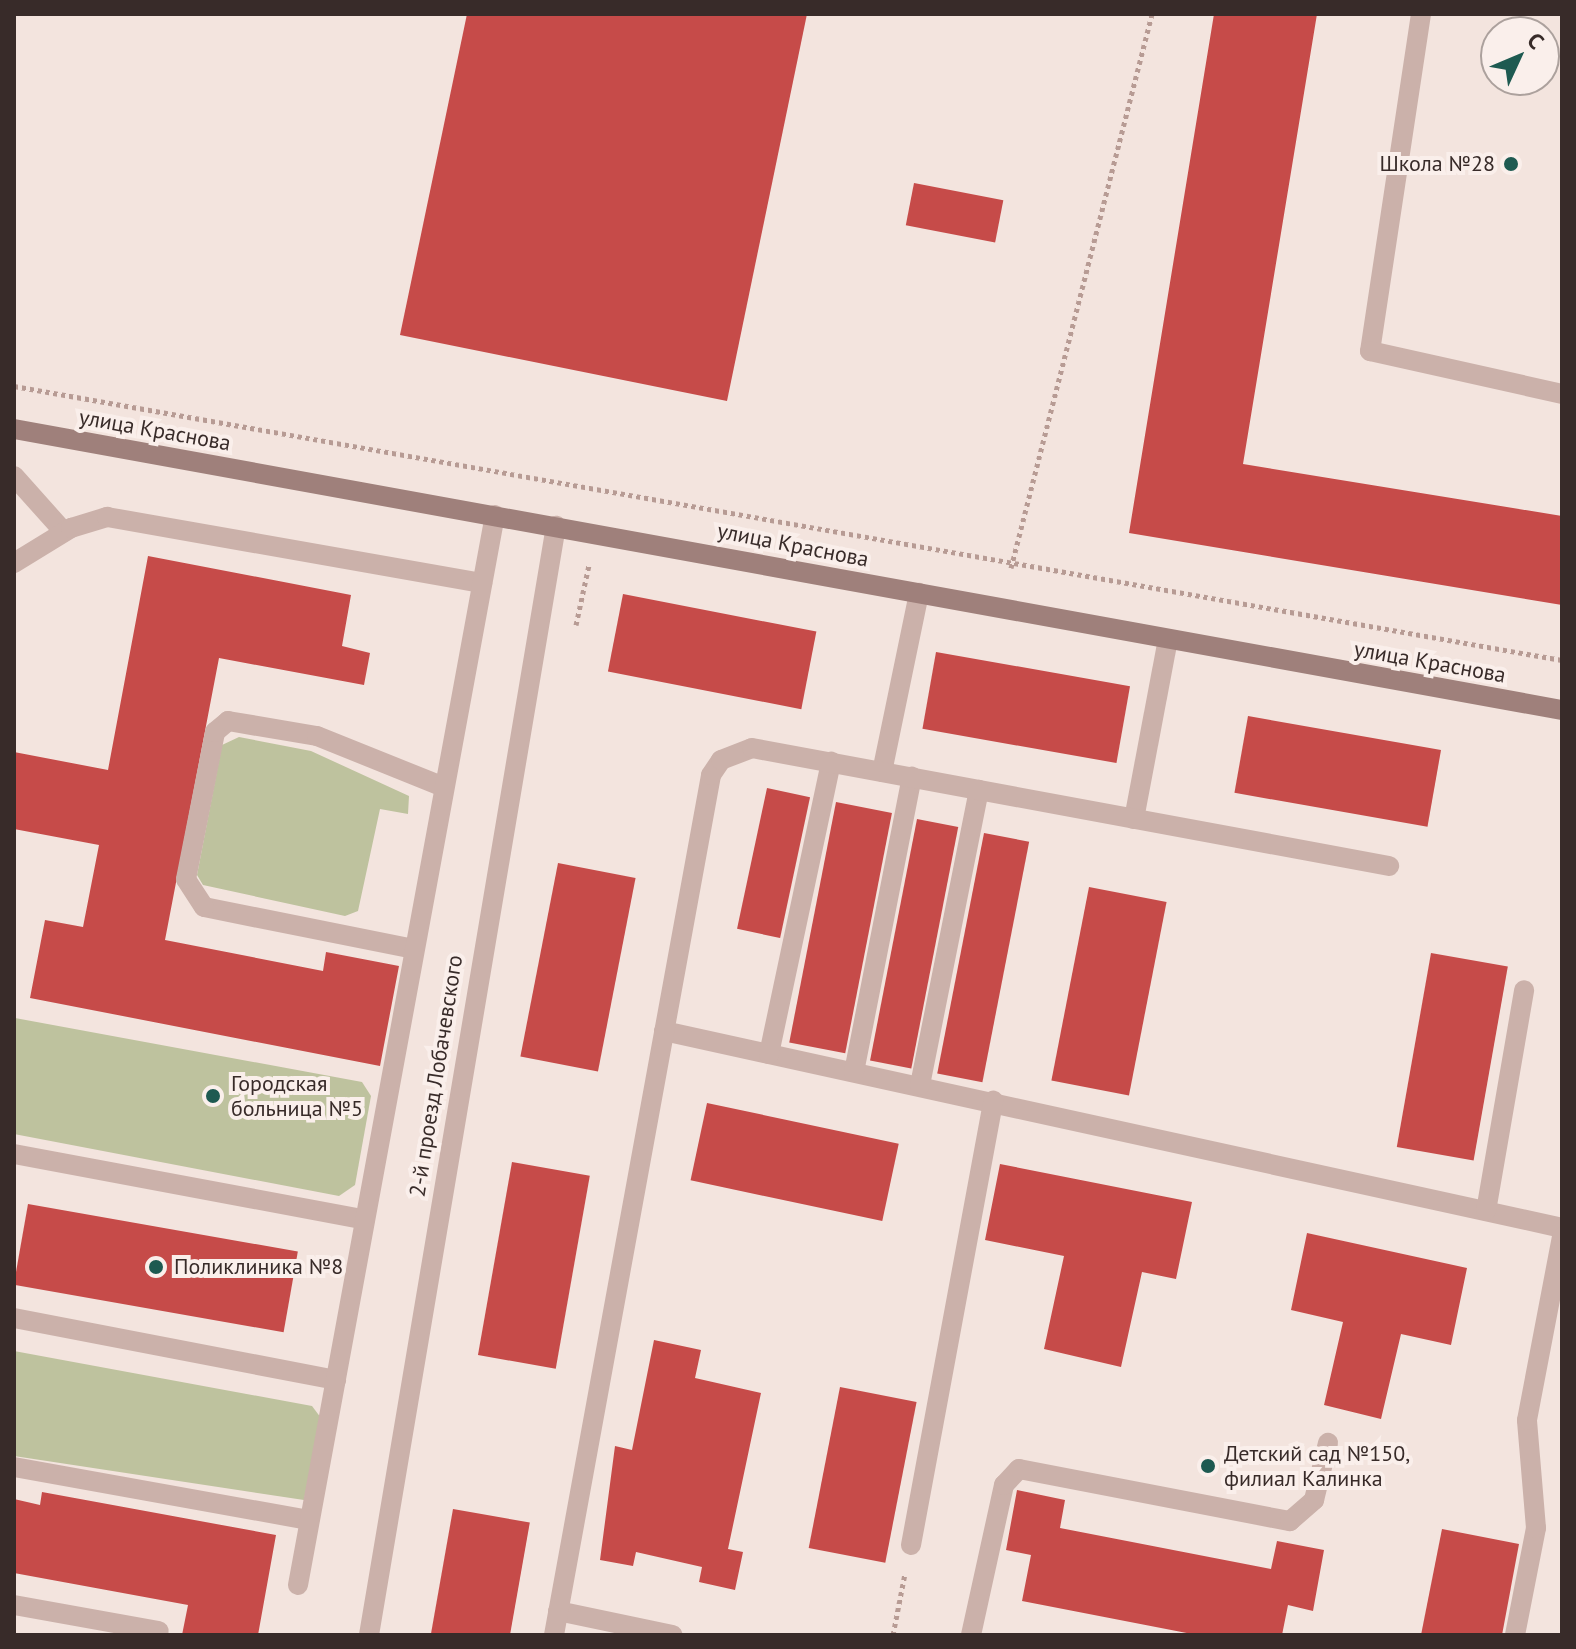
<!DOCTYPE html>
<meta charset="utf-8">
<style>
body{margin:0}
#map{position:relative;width:1576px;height:1649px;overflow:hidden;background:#f3e4de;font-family:"PT Sans",sans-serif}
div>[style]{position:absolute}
.green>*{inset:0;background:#bec29e}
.building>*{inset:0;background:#c64b49;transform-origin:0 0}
.path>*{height:5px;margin-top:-2.5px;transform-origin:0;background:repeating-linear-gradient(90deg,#b79b94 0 4px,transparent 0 8px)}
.lane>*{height:20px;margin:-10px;padding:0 10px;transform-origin:10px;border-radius:10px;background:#cbb1aa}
.street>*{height:20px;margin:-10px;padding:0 10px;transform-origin:10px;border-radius:10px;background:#cbb1aa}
.secondary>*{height:20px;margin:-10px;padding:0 10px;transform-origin:10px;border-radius:10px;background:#9f807b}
.dots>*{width:22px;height:22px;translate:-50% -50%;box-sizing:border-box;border:4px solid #faefeb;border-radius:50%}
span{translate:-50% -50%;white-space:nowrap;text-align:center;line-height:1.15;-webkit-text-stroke:8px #faefeb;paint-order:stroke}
.poi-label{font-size:22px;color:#382b29}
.right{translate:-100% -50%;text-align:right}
.left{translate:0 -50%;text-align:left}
.street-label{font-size:22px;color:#382b29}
.frame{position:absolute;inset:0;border:16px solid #382b29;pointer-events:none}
.north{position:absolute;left:1480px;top:16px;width:80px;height:80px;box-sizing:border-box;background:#faefeb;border:2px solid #aca19d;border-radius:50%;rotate:46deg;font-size:22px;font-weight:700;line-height:32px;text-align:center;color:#382b29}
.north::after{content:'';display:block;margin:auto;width:28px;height:36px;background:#1e5a51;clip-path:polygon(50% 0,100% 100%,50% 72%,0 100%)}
</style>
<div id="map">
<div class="green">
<div style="clip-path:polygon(239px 737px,311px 751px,409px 796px,408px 814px,380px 809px,358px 911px,345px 916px,203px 885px,197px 875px,222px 745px)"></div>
<div style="clip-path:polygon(15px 1018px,362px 1082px,371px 1096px,355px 1185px,339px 1196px,14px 1134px)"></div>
<div style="clip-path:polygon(14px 1351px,312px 1406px,321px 1418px,304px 1500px,14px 1456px)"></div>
</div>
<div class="building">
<div style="clip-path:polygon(467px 14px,807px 14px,727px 401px,400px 335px)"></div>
<div style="clip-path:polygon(1214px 14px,1317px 14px,1243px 464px,1562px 516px,1562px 605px,1129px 533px)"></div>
<div style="left:914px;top:183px;width:91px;height:43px;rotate:11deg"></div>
<div style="clip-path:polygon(148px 556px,351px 595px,342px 646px,370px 653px,364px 685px,219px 658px,165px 940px,323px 971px,326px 952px,399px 966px,380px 1066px,30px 998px,45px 920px,83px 927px,99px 845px,14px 829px,14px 752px,108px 770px)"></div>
<div style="left:623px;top:594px;width:197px;height:79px;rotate:11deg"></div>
<div style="left:936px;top:652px;width:197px;height:78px;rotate:10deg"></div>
<div style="left:1248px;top:716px;width:196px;height:78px;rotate:10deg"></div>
<div style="left:767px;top:788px;width:44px;height:144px;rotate:12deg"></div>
<div style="left:836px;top:802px;width:57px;height:245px;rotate:11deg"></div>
<div style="left:917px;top:819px;width:42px;height:246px;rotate:11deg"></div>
<div style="left:984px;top:833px;width:46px;height:245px;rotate:11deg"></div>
<div style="left:558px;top:863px;width:79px;height:197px;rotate:11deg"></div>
<div style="left:1089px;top:887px;width:79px;height:197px;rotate:11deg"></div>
<div style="left:1431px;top:953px;width:78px;height:197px;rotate:10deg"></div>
<div style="left:707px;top:1103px;width:196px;height:79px;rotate:12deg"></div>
<div style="left:512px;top:1162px;width:79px;height:196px;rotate:10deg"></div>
<div style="clip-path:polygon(1000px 1164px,1192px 1202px,1176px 1279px,1142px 1272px,1121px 1367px,1044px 1349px,1064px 1256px,985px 1240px)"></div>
<div style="left:28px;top:1204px;width:274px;height:82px;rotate:10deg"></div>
<div style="clip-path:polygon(1307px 1233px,1467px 1268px,1451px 1345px,1401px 1334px,1381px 1419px,1324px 1405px,1343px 1322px,1291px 1310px)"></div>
<div style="clip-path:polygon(654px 1340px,701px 1350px,695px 1378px,761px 1393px,728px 1549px,743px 1552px,735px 1590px,699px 1582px,702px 1567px,636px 1552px,633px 1566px,600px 1560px,615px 1446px,632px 1450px)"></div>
<div style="left:840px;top:1387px;width:78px;height:164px;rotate:11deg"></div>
<div style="clip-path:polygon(1017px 1490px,1065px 1500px,1060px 1528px,1271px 1569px,1277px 1541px,1324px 1550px,1313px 1611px,1288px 1605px,1282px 1635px,1197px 1635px,1022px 1601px,1031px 1555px,1006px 1550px)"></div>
<div style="clip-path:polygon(42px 1492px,276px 1535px,258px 1635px,182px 1635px,188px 1605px,14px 1573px,14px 1499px,40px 1505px)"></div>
<div style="left:453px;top:1509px;width:78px;height:128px;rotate:10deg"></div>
<div style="clip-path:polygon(1442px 1529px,1519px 1544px,1502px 1635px,1421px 1635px)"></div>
</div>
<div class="path">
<div style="left:14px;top:386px;width:1572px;rotate:10.04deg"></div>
<div style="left:1011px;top:568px;width:572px;rotate:-75.72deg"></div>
<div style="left:576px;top:625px;width:61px;rotate:-77.8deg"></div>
<div style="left:893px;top:1635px;width:63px;rotate:-79deg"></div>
</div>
<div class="lane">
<div style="left:1421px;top:14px;width:341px;rotate:98.6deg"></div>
<div style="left:1370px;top:351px;width:197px;rotate:12.6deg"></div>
<div style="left:14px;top:476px;width:75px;rotate:48.2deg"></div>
<div style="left:14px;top:563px;width:67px;rotate:-31.6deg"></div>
<div style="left:71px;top:528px;width:38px;rotate:-17deg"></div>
<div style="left:107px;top:517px;width:381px;rotate:10deg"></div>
<div style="left:882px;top:772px;width:183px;rotate:-78.3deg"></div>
<div style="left:1134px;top:819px;width:183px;rotate:-79.3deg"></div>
<div style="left:414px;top:949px;width:214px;rotate:-168.7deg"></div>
<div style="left:204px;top:907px;width:33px;rotate:-123deg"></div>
<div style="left:186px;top:879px;width:150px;rotate:-78.8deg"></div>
<div style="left:215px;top:732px;width:17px;rotate:-40deg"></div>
<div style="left:228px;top:721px;width:90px;rotate:9.6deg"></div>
<div style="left:317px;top:736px;width:137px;rotate:21.9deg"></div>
<div style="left:664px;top:1031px;width:919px;rotate:12.37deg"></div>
<div style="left:769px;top:1054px;width:299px;rotate:-78deg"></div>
<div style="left:854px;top:1072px;width:301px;rotate:-78.9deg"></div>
<div style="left:920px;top:1085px;width:301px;rotate:-78.7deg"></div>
<div style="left:14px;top:1154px;width:357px;rotate:10.6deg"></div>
<div style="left:1486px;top:1211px;width:224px;rotate:-80.2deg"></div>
<div style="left:14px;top:1318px;width:328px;rotate:10.9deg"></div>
<div style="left:14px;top:1467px;width:300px;rotate:10.2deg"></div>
<div style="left:911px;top:1545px;width:452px;rotate:-79.5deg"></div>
<div style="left:298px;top:1585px;width:1088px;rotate:-79.57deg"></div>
<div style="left:14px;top:1605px;width:147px;rotate:10.2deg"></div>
<div style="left:558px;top:1611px;width:117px;rotate:11.8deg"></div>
<div style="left:554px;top:1635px;width:874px;rotate:-79.65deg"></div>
<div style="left:711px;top:775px;width:18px;rotate:-56deg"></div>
<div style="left:721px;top:760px;width:33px;rotate:-21deg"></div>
<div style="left:752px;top:748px;width:648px;rotate:10.49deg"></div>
<div style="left:971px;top:1635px;width:154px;rotate:-77.6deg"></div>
<div style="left:1004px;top:1485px;width:22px;rotate:-47deg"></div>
<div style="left:1019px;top:1469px;width:276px;rotate:10.9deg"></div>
<div style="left:1290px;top:1521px;width:32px;rotate:-41deg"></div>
<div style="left:1314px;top:1500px;width:59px;rotate:-76.2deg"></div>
<div style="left:1515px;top:1635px;width:109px;rotate:-78.9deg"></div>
<div style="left:1536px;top:1528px;width:108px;rotate:-94.8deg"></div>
<div style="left:1527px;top:1420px;width:186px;rotate:-79.2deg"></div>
</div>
<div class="street">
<div style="left:369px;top:1635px;width:1125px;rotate:-80.43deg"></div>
</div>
<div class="secondary">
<div style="left:14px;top:429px;width:1573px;rotate:10.29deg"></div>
</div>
<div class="dots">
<div style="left:1511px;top:164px;background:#1e5a51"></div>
<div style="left:213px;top:1096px;background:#1e5a51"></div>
<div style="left:156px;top:1267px;background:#1e5a51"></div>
<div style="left:1208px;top:1466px;background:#1e5a51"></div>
</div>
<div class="poi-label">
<span class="right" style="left:1495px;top:164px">Школа №28</span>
<span class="left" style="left:231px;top:1096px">Городская<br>больница №5</span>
<span class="left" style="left:174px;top:1267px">Поликлиника №8</span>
<span class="left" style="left:1224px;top:1466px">Детский сад №150,<br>филиал Калинка</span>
</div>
<div class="street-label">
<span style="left:155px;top:430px;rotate:10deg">улица Краснова</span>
<span style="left:793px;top:545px;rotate:11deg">улица Краснова</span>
<span style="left:1430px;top:662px;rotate:10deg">улица Краснова</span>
<span style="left:436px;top:1076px;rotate:-81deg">2-й проезд Лобачевского</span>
</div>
<div class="frame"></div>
<div class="north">С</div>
</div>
